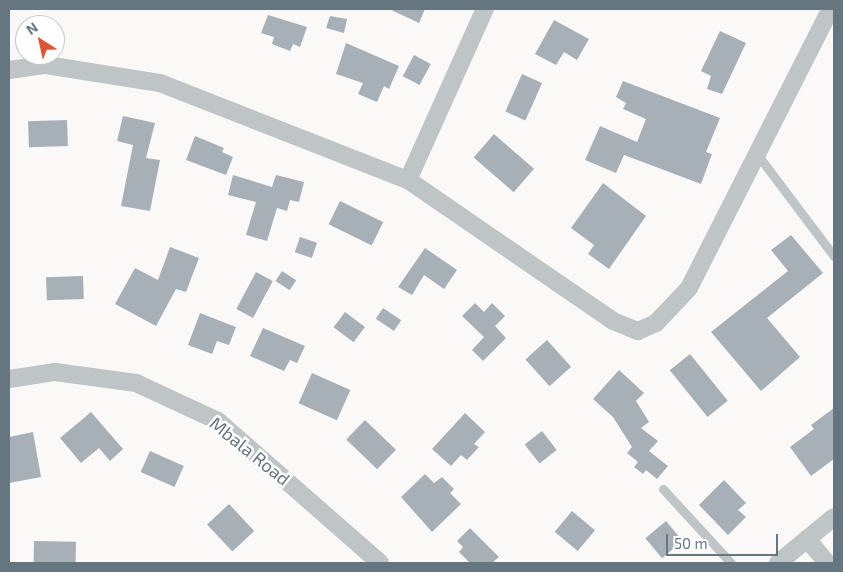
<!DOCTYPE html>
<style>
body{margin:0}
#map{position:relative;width:843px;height:572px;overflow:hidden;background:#faf9f8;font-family:"Exo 2",sans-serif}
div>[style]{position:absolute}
.building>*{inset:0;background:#a8b0b7;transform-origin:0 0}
.lane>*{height:9px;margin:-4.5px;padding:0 4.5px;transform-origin:4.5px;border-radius:4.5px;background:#bfc4c7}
.street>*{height:18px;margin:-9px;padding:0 9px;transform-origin:9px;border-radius:9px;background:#bfc4c7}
span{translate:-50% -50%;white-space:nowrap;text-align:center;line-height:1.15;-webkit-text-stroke:5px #fff;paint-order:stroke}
.street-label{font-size:18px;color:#667681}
.frame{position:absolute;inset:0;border:10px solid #667681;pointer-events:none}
.north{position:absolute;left:15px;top:15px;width:50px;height:50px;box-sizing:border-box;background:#fff;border:1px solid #c2c8cd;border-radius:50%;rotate:325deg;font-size:14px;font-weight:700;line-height:20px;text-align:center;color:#667681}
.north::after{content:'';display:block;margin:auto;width:18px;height:22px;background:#db5636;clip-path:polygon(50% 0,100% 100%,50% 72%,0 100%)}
.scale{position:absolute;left:666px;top:534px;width:112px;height:22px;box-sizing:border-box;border:2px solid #667681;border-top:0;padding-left:6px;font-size:15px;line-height:18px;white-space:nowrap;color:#667681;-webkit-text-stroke:4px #fff;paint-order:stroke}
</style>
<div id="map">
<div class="building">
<div style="clip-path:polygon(389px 9px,425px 9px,419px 23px)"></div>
<div style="clip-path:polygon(268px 15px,307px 27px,300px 47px,293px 44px,290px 51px,272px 44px,274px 37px,261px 33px)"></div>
<div style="clip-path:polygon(330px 16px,347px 19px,344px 33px,326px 28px)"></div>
<div style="clip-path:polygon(554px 20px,589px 39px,577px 60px,564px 52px,556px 65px,535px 54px)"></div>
<div style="clip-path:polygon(720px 31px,746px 43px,722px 94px,707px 89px,711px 76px,701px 71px)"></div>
<div style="clip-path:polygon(346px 43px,399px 66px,389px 89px,384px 86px,377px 102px,358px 94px,363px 83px,336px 74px)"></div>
<div style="left:414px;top:55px;width:19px;height:24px;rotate:28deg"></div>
<div style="left:522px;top:74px;width:22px;height:41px;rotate:24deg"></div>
<div style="clip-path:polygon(623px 81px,720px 118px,706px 152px,712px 154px,701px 184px,624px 155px,616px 173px,585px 160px,600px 126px,637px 142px,646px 119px,623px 109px,626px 103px,616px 97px)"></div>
<div style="clip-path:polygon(123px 116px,155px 123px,146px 158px,160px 160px,150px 211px,121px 206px,133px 145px,117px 141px)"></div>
<div style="left:67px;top:120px;width:26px;height:39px;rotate:88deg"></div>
<div style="left:494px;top:134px;width:53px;height:31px;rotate:41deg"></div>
<div style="clip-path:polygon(195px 136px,224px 148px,222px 152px,233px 157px,226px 175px,186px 160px)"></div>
<div style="clip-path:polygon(233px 175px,272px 187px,276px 175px,304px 182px,299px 202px,290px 200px,287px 211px,277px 208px,267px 241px,246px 235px,256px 202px,228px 195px)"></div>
<div style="clip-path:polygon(603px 183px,646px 216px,609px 269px,588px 254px,594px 245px,571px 228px)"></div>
<div style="left:340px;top:201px;width:48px;height:26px;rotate:26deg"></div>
<div style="clip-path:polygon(791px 235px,823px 273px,767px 318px,800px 357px,761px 391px,711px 332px,788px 271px,771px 250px)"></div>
<div style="left:300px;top:237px;width:18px;height:16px;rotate:19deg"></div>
<div style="clip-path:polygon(170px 247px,199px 258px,186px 292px,176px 289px,156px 326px,115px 304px,135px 268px,158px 280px)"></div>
<div style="clip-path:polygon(425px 248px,457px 270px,444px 289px,424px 275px,412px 295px,398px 287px)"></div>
<div style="left:282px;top:271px;width:17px;height:12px;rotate:33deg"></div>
<div style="left:256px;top:272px;width:19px;height:42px;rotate:28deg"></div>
<div style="left:83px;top:276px;width:23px;height:37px;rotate:88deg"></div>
<div style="clip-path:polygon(475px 303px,484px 312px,492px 303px,505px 316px,495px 326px,506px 338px,483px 361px,472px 350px,484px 337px,462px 316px)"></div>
<div style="left:383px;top:308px;width:22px;height:13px;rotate:34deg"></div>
<div style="left:345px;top:312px;width:25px;height:19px;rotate:37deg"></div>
<div style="clip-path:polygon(200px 313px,236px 327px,229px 345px,217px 341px,212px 354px,188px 345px)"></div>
<div style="clip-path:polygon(263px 328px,305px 346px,297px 363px,290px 360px,284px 371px,250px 356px)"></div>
<div style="left:547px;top:340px;width:36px;height:29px;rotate:48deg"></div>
<div style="left:690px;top:354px;width:60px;height:26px;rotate:51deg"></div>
<div style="clip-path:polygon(619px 370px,644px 393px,636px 401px,649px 422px,641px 428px,658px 441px,649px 451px,668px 466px,657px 479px,646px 470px,643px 474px,634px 467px,638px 462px,627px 453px,632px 447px,613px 417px,593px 399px)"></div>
<div style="left:312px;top:373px;width:42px;height:33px;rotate:24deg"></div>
<div style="clip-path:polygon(834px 408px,834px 459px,811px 476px,790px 447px,814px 429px,811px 425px)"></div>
<div style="clip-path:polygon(91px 412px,123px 449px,110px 461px,99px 448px,81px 463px,60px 438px)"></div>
<div style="clip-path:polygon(465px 413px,485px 432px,474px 444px,479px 447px,467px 460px,461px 455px,451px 466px,432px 449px)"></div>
<div style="left:365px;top:420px;width:43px;height:27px;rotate:44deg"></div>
<div style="left:542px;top:431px;width:24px;height:22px;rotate:52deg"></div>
<div style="clip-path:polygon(33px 432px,41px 477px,9px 483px,9px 437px)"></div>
<div style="left:150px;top:451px;width:37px;height:23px;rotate:24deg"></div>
<div style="clip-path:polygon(425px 474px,434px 483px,442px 477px,454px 489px,450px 493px,461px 504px,432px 532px,401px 497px)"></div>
<div style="clip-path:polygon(724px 480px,746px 503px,738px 510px,746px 517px,728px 535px,699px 505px)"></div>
<div style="left:229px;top:504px;width:37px;height:30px;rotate:47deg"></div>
<div style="left:572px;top:511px;width:30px;height:27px;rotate:40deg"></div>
<div style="left:666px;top:521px;width:26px;height:27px;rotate:50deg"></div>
<div style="clip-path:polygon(470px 528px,499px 557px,492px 563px,470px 563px,459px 552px,463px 547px,457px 541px)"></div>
<div style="left:34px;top:541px;width:42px;height:22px;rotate:1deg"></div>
</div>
<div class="lane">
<div style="left:757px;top:154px;width:128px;rotate:53deg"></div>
<div style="left:663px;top:489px;width:100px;rotate:47.4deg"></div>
</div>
<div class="street">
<div style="left:9px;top:70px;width:37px;rotate:-8deg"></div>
<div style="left:46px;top:65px;width:115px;rotate:9deg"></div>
<div style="left:160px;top:83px;width:266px;rotate:21.4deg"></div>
<div style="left:408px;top:180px;width:249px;rotate:34.5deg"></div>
<div style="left:613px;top:321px;width:27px;rotate:22deg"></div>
<div style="left:638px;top:331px;width:20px;rotate:-24deg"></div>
<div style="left:656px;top:323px;width:48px;rotate:-46.7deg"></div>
<div style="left:689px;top:288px;width:312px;rotate:-63.1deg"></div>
<div style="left:408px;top:180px;width:188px;rotate:-65.8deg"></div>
<div style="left:9px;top:379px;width:47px;rotate:-8.7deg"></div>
<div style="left:55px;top:372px;width:82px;rotate:7.7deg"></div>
<div style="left:136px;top:383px;width:90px;rotate:24.9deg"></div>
<div style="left:218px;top:421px;width:215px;rotate:41.2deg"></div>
<div style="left:807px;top:539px;width:31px;rotate:50deg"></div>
<div style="left:778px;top:563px;width:72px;rotate:-39.4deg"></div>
</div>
<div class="street-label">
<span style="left:250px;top:451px;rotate:39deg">Mbala Road</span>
</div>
<div class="frame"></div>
<div class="north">N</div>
<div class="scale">50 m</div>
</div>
